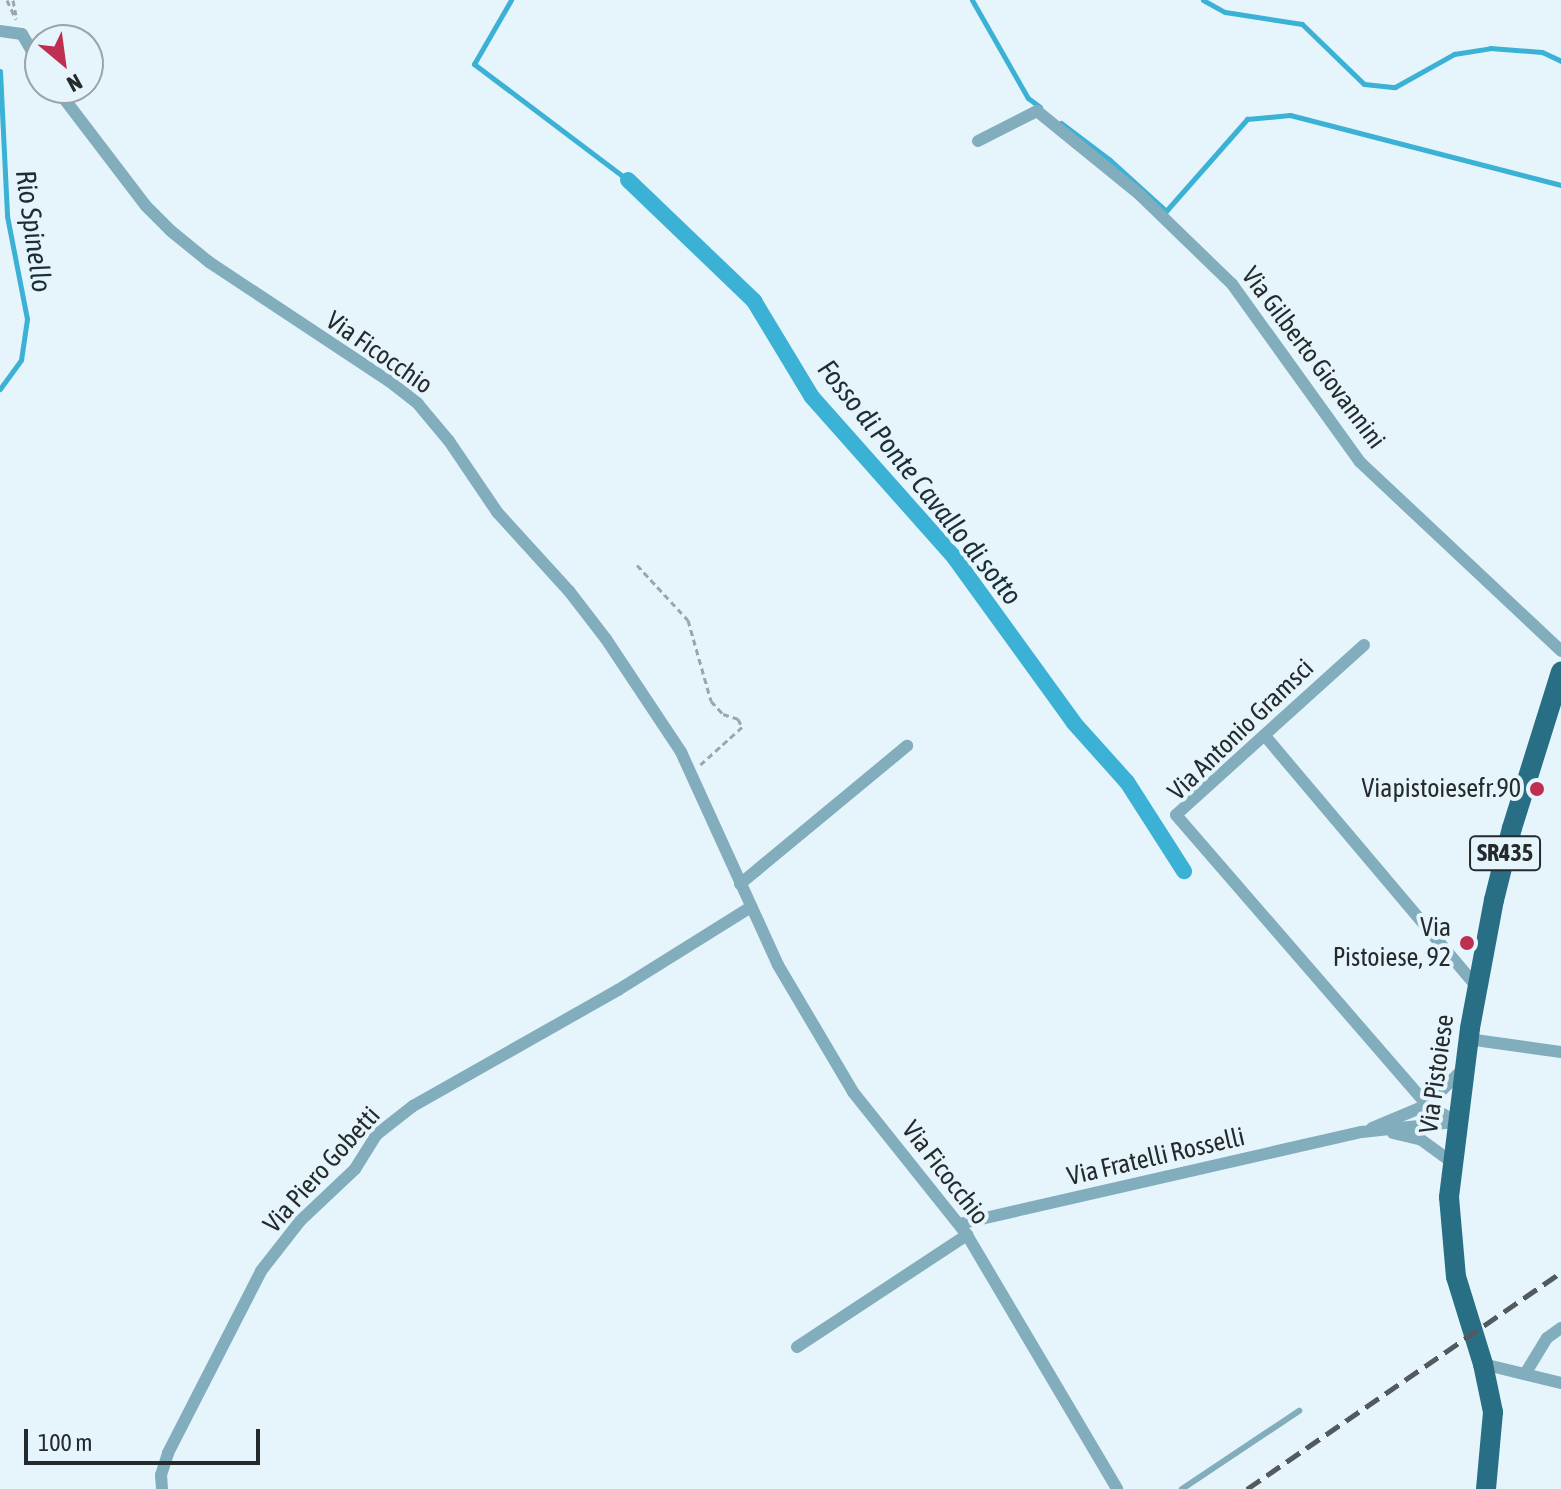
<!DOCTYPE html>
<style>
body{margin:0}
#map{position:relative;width:1561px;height:1489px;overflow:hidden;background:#e6f5fb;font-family:"Asap Condensed",sans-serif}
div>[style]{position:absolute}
.stream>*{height:5px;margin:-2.5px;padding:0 2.5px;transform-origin:2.5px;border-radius:2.5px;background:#3ab1d5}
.canal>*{height:16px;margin:-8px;padding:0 8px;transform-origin:8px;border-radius:8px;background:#3ab1d5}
.path>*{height:3px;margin-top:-1.5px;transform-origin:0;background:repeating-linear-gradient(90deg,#9ba6ab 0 6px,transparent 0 10px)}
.service>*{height:6px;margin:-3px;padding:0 3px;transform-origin:3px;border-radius:3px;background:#82adbd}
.minor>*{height:12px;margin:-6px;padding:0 6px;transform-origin:6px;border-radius:6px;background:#82adbd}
.primary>*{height:20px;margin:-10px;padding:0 10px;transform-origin:10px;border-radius:10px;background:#286f86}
.rail>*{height:5px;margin-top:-2.5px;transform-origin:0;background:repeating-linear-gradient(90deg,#525a5d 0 16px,transparent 0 24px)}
.dots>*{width:22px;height:22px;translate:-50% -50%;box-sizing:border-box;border:4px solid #e6f5fb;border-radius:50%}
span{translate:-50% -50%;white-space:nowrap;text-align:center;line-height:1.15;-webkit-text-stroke:8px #e6f5fb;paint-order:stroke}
.shield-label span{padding:2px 6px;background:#e6f5fb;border:2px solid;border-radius:6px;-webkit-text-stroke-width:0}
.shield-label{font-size:24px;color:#252b2d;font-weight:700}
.street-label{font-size:26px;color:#252b2d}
.poi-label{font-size:26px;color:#252b2d}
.right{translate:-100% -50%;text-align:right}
.water-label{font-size:28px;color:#1b2f36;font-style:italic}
.north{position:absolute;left:24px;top:24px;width:80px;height:80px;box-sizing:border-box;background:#e6f5fb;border:2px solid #99a4a9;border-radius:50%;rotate:151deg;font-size:22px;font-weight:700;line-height:32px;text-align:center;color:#252b2d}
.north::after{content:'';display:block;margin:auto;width:28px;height:36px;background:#bf2f51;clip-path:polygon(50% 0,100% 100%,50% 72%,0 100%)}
.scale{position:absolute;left:24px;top:1429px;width:236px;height:36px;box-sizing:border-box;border:4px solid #252b2d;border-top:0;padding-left:10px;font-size:24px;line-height:28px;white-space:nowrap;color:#252b2d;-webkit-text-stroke:6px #e6f5fb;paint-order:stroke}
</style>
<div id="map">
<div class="stream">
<div style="left:511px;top:0;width:74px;rotate:120deg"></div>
<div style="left:474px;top:64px;width:193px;rotate:37deg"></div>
<div style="left:972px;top:0;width:113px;rotate:60.3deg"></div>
<div style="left:1028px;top:98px;width:15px;rotate:37deg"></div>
<div style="left:1203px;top:0;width:25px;rotate:29deg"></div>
<div style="left:1225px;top:12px;width:78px;rotate:8.9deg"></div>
<div style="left:1302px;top:24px;width:86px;rotate:44.1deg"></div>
<div style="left:1364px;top:84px;width:31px;rotate:6deg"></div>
<div style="left:1395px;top:87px;width:68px;rotate:-29.2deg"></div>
<div style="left:1454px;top:54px;width:36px;rotate:-9deg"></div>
<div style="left:1490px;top:48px;width:52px;rotate:4.4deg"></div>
<div style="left:1542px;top:52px;width:21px;rotate:25deg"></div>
<div style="left:0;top:71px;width:145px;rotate:87.2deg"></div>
<div style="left:7px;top:216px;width:105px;rotate:79deg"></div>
<div style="left:27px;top:319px;width:41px;rotate:98.3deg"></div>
<div style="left:21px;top:360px;width:36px;rotate:126deg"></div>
<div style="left:1061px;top:123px;width:61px;rotate:37.1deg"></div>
<div style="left:1110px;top:160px;width:76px;rotate:42.3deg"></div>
<div style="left:1166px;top:211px;width:123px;rotate:-48.6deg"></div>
<div style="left:1247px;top:119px;width:43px;rotate:-5.3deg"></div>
<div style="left:1290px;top:115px;width:280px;rotate:14.5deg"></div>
</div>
<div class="canal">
<div style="left:628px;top:180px;width:175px;rotate:43.8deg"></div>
<div style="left:754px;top:301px;width:112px;rotate:58.9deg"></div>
<div style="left:812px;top:397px;width:214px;rotate:48.4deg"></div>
<div style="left:954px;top:557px;width:205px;rotate:54.1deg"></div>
<div style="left:1074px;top:723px;width:79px;rotate:48.1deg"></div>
<div style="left:1127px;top:782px;width:106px;rotate:57.4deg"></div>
</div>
<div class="path">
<div style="left:7px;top:0;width:21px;rotate:65deg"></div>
<div style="left:13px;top:0;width:15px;rotate:79deg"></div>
<div style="left:637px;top:565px;width:75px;rotate:47.2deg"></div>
<div style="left:688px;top:620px;width:84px;rotate:74.1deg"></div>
<div style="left:711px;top:701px;width:18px;rotate:47deg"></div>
<div style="left:723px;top:714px;width:16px;rotate:18deg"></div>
<div style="left:738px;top:719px;width:9px;rotate:63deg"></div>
<div style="left:742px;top:727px;width:57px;rotate:137.9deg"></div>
</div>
<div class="service">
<div style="left:1182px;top:1489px;width:141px;rotate:-33.7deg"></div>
</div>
<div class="minor">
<div style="left:0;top:31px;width:22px;rotate:8deg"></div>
<div style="left:22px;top:34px;width:36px;rotate:60deg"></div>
<div style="left:56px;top:88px;width:148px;rotate:52.7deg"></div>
<div style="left:146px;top:206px;width:35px;rotate:45deg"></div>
<div style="left:171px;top:231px;width:49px;rotate:39.2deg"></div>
<div style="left:209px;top:262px;width:216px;rotate:33.5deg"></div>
<div style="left:389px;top:381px;width:37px;rotate:38deg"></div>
<div style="left:418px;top:404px;width:48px;rotate:50deg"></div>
<div style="left:449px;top:441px;width:86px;rotate:55.9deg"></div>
<div style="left:497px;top:512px;width:107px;rotate:47.7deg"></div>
<div style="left:569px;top:591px;width:61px;rotate:52.4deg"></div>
<div style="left:606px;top:639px;width:136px;rotate:56.4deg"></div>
<div style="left:681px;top:752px;width:234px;rotate:65.5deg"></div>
<div style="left:778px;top:965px;width:147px;rotate:59.4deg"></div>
<div style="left:853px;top:1092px;width:183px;rotate:51.4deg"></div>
<div style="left:967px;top:1235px;width:295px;rotate:59.4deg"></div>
<div style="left:978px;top:141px;width:66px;rotate:-27deg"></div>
<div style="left:1037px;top:111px;width:132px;rotate:39.1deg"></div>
<div style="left:1139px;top:194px;width:129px;rotate:44.1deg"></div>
<div style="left:1232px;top:284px;width:219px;rotate:54.3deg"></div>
<div style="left:1360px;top:462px;width:276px;rotate:43.2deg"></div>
<div style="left:1364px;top:645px;width:253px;rotate:137.9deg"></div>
<div style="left:1176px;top:815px;width:384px;rotate:49.1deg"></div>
<div style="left:1427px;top:1105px;width:34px;rotate:30deg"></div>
<div style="left:1265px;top:736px;width:327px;rotate:49.8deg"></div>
<div style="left:740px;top:884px;width:217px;rotate:-39.6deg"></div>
<div style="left:1468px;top:1039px;width:94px;rotate:8deg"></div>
<div style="left:1372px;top:1128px;width:60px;rotate:-22.7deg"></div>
<div style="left:1427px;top:1105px;width:51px;rotate:-45deg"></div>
<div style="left:1393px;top:1133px;width:28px;rotate:13deg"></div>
<div style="left:1420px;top:1139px;width:39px;rotate:36deg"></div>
<div style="left:959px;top:1224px;width:413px;rotate:-12.9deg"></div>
<div style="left:1362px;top:1132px;width:95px;rotate:-6.1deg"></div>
<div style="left:797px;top:1347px;width:204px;rotate:-33.4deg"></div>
<div style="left:1483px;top:1364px;width:80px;rotate:13.7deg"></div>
<div style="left:1525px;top:1374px;width:42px;rotate:-58.6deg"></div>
<div style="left:1547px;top:1338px;width:17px;rotate:-36deg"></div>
<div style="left:162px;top:1489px;width:14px;rotate:-94deg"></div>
<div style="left:161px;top:1475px;width:23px;rotate:-72deg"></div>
<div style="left:168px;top:1453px;width:204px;rotate:-62.9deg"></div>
<div style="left:261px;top:1271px;width:63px;rotate:-52deg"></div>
<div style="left:300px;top:1221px;width:76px;rotate:-43.4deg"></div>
<div style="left:355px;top:1169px;width:40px;rotate:-58deg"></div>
<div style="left:376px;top:1135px;width:47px;rotate:-38.1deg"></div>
<div style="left:413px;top:1106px;width:236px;rotate:-29.5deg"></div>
<div style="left:618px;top:990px;width:157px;rotate:-32deg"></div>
</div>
<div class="primary">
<div style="left:1486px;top:1489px;width:77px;rotate:-84.8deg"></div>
<div style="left:1493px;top:1412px;width:49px;rotate:-101.8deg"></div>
<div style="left:1483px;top:1364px;width:91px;rotate:-107.2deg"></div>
<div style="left:1456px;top:1277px;width:80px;rotate:-95deg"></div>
<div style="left:1449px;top:1197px;width:170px;rotate:-82.9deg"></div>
<div style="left:1470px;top:1028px;width:130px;rotate:-79.4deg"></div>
<div style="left:1494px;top:900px;width:74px;rotate:-76deg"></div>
<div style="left:1512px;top:828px;width:164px;rotate:-72.6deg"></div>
</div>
<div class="rail">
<div style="left:1247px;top:1489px;width:382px;rotate:-34.6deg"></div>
</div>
<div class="dots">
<div style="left:1537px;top:789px;background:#bf2f51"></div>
<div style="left:1467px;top:943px;background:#bf2f51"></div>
</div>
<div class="shield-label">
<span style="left:1505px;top:853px">SR435</span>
</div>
<div class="street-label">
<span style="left:379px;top:353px;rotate:35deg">Via Ficocchio</span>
<span style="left:1313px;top:358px;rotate:53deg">Via Gilberto Giovannini</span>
<span style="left:1241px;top:730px;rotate:-44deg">Via Antonio Gramsci</span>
<span style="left:1437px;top:1074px;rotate:-82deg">Via Pistoiese</span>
<span style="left:1156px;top:1157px;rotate:-13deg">Via Fratelli Rosselli</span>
<span style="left:322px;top:1170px;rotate:-48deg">Via Piero Gobetti</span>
<span style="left:945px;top:1173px;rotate:52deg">Via Ficocchio</span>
</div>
<div class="poi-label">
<span class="right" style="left:1521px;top:789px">Viapistoiesefr.90</span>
<span class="right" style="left:1451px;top:943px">Via<br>Pistoiese, 92</span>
</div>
<div class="water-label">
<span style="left:34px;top:231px;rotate:82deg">Rio Spinello</span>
<span style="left:920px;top:482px;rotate:51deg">Fosso di Ponte Cavallo di sotto</span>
</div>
<div class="north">N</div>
<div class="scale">100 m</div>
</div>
